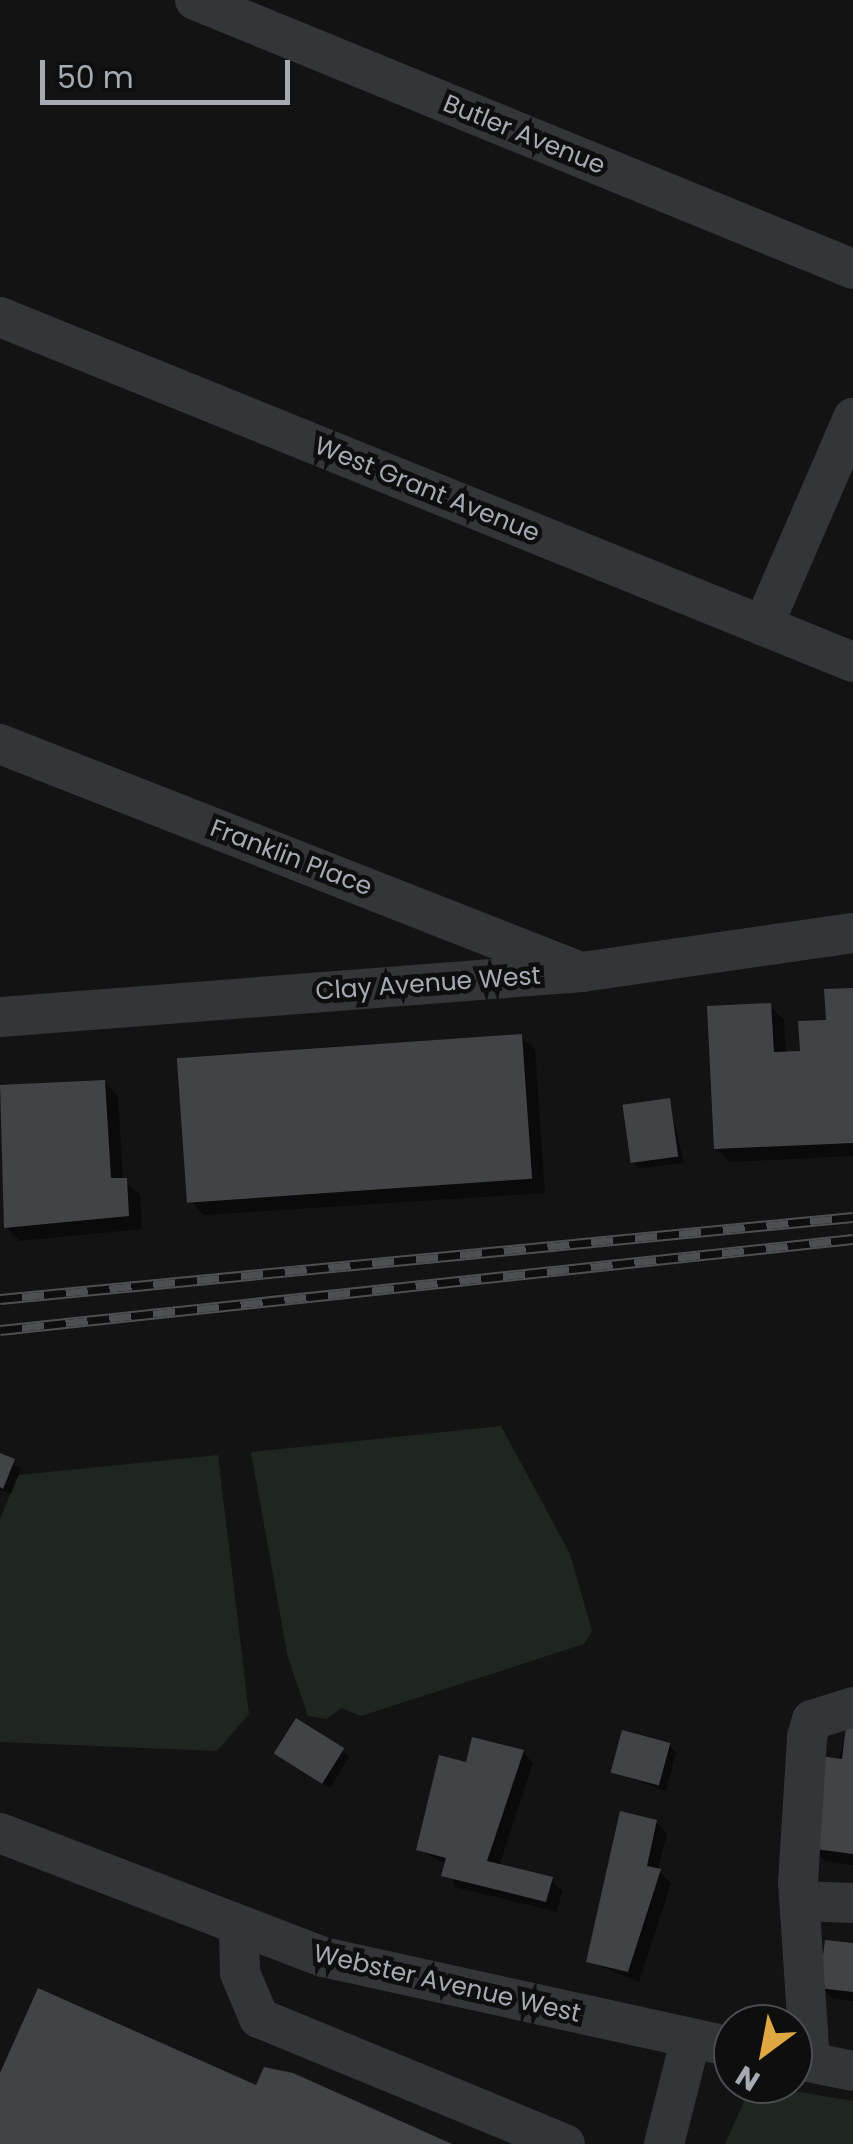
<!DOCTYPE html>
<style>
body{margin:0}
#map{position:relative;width:853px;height:2144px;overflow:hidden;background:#131314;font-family:Poppins,sans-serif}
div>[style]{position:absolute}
.green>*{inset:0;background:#1f2620}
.shadow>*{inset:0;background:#0007}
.building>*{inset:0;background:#424347;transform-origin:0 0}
.minor>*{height:40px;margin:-20px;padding:0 20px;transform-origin:20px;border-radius:20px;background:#343539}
.rail>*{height:11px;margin-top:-5.5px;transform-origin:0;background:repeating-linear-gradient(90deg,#0e0e0f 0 22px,#4d4f53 0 44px);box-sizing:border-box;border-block:2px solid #4d4f53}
span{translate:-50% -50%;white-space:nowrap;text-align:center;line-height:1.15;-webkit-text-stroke:9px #0e0e0f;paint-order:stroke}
.street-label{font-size:25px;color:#a6aab3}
.north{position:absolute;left:713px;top:2004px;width:100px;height:100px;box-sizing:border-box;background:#0e0e0f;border:2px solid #4b4c51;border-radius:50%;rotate:212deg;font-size:28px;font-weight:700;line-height:40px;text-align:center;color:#a6aab3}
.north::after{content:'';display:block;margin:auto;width:35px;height:45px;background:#dea741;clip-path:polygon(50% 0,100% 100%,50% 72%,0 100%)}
.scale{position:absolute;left:40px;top:60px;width:250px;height:45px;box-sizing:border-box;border:5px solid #a6aab3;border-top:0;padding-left:12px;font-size:30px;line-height:35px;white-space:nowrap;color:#a6aab3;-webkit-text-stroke:8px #0e0e0f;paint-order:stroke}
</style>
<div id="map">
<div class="green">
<div style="clip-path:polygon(501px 1426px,570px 1554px,592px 1631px,584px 1644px,361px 1716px,341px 1708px,327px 1719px,308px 1716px,288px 1658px,251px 1452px)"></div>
<div style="clip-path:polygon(218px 1455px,249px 1714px,217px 1751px,0 1742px,0 1519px,18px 1475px)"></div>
<div style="clip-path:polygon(752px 2084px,853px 2101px,853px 2144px,725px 2144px)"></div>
</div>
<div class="shadow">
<div style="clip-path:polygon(853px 991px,853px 1156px,730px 1162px,716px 1148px,770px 1006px,784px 1020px,786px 1054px,802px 1054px)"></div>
<div style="clip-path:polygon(521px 1036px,535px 1050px,545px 1193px,204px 1215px,190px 1201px)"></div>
<div style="clip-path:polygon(104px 1082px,118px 1096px,123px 1181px,140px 1194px,142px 1229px,20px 1241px,6px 1227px,0 1088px)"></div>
<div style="clip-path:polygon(669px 1101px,684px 1163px,640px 1168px,632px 1161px)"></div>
<div style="clip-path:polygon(0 1456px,21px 1469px,11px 1494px,0 1490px)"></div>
<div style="clip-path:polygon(853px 1714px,853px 1865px,825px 1861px,811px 1847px)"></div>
<div style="clip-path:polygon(669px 1745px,676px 1752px,666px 1791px,613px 1772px)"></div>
<div style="clip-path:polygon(342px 1750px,349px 1757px,330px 1788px,278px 1754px)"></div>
<div style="clip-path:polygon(523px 1752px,533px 1763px,499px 1867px,551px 1880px,562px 1891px,557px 1912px,455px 1887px,447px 1865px,418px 1849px,468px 1765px)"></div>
<div style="clip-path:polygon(656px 1822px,667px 1833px,658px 1870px,671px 1883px,639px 1982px,588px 1961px)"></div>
<div style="clip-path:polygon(853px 1946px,853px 2001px,832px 1998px,821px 1987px)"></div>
</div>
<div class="building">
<div style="clip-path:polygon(853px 988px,853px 1143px,714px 1149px,707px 1006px,771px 1003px,774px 1052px,800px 1051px,798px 1021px,826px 1020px,824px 989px)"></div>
<div style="left:522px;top:1034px;width:145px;height:346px;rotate:86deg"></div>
<div style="clip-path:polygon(105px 1080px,111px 1178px,127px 1178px,129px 1216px,4px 1228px,0 1085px)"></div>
<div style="left:670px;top:1098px;width:59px;height:48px;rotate:82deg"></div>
<div style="clip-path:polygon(0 1453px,15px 1459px,3px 1489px,0 1487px)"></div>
<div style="clip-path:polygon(848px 1711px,853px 1711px,853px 1854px,808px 1848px,820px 1756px,842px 1759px)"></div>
<div style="left:296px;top:1718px;width:57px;height:42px;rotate:32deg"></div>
<div style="left:622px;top:1730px;width:50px;height:44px;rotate:15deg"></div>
<div style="clip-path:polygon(472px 1737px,524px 1750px,487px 1861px,553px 1877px,546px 1902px,441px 1876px,446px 1858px,416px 1850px,439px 1755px,466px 1762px)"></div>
<div style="clip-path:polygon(620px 1811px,657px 1820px,647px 1866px,661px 1869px,628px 1972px,586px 1962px)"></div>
<div style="clip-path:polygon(825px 1940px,853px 1943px,853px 1992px,819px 1988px)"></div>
<div style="clip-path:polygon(38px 1988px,256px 2085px,264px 2067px,293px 2073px,452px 2144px,0 2144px,0 2073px)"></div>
</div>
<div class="minor">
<div style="left:195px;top:0;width:711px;rotate:22.24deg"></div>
<div style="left:0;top:317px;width:920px;rotate:22.02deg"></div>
<div style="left:763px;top:626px;width:227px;rotate:-66.6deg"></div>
<div style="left:0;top:744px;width:616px;rotate:21.44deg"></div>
<div style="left:0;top:1017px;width:584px;rotate:-4.42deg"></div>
<div style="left:582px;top:972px;width:274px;rotate:-8.2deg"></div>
<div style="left:0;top:1833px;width:346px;rotate:21deg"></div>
<div style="left:323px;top:1957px;width:420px;rotate:12.4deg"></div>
<div style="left:801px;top:1901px;width:52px;rotate:2.2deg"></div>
<div style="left:239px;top:1929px;width:44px;rotate:88.7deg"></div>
<div style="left:240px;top:1973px;width:49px;rotate:67.1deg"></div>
<div style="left:259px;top:2018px;width:331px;rotate:22.4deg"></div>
<div style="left:793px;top:2059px;width:61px;rotate:11.3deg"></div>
<div style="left:810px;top:2062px;width:180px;rotate:-93.8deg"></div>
<div style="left:798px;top:1882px;width:145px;rotate:-86.4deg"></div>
<div style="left:807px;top:1737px;width:18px;rotate:-74deg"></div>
<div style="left:812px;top:1720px;width:43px;rotate:-17.6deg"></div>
<div style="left:664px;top:2144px;width:109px;rotate:-75.7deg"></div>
</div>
<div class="rail">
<div style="left:0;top:1299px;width:857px;rotate:-5.49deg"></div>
<div style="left:0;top:1330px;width:858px;rotate:-6.09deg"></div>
</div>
<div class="street-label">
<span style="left:524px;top:135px;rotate:22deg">Butler Avenue</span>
<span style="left:427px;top:490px;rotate:22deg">West Grant Avenue</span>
<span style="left:291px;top:858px;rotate:21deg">Franklin Place</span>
<span style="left:428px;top:984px;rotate:-4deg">Clay Avenue West</span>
<span style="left:447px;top:1984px;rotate:13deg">Webster Avenue West</span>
</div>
<div class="north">N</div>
<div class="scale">50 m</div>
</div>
